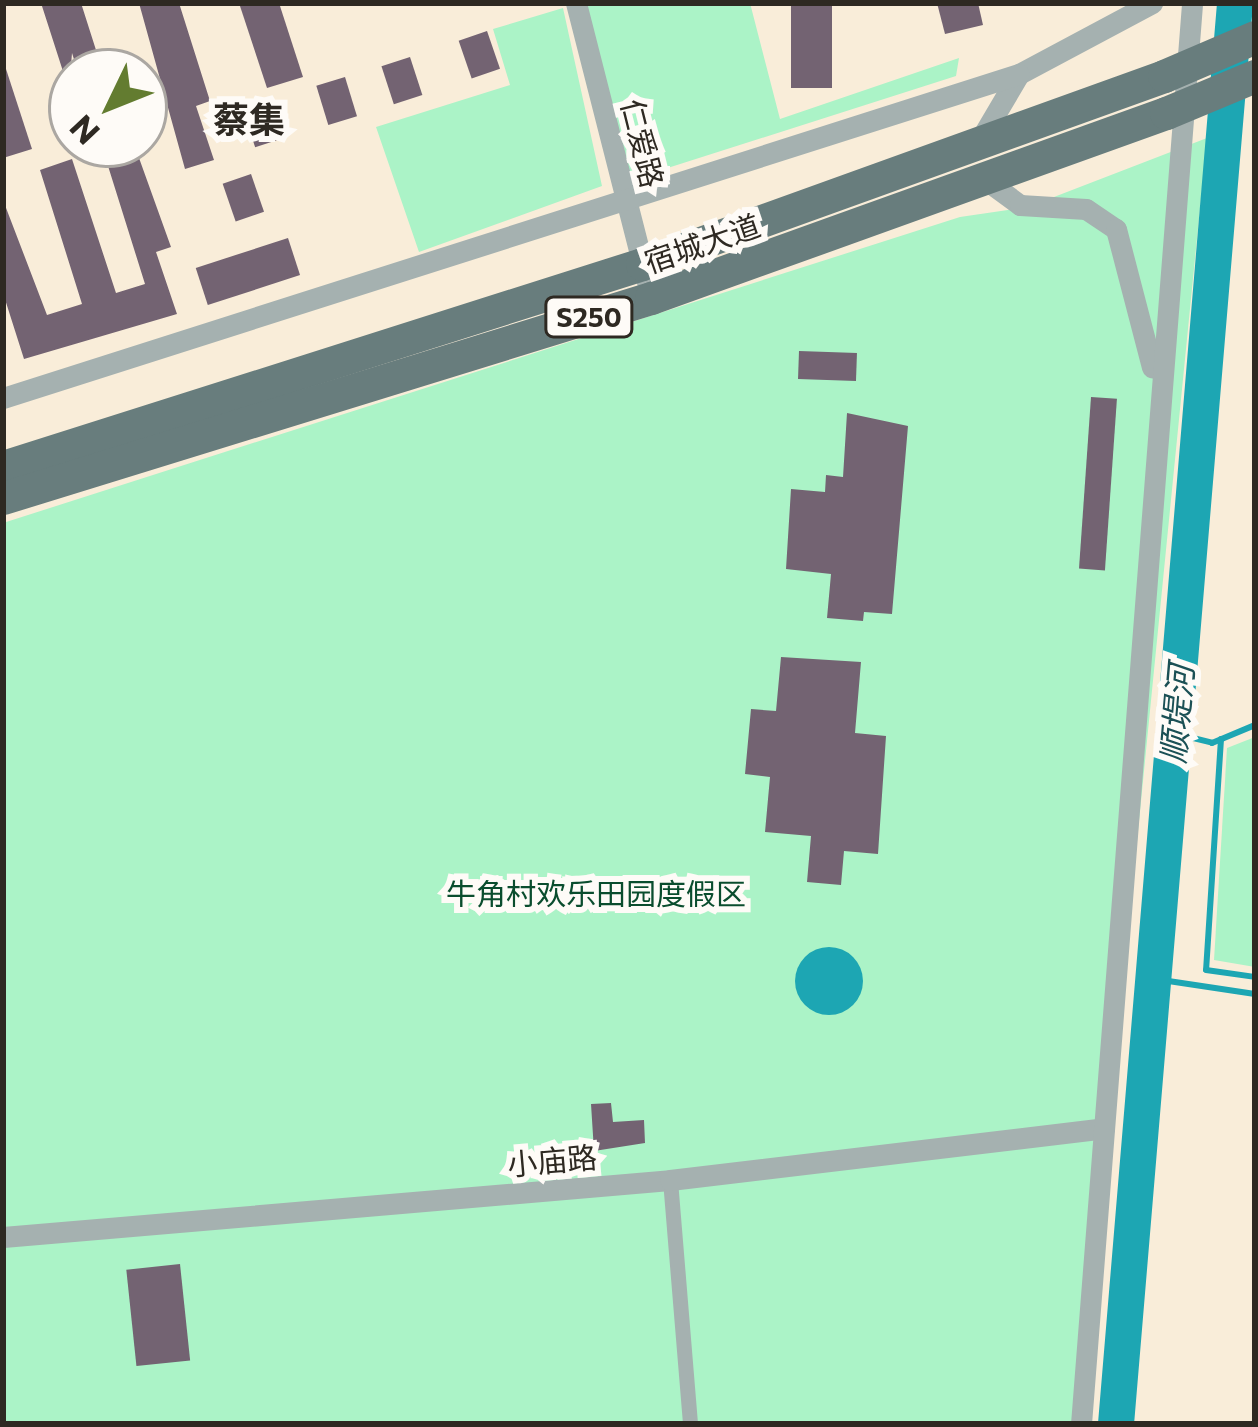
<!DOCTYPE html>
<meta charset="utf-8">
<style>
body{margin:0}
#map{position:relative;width:1258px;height:1427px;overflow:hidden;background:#f9edd9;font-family:Commissioner,"Noto Sans SC",sans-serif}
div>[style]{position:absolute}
.green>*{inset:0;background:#abf3c7}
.water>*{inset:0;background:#1da6b3}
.round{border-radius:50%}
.stream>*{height:6px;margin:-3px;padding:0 3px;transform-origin:3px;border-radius:3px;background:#1da6b3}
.river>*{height:36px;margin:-18px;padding:0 18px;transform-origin:18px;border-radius:18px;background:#1da6b3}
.building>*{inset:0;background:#736372;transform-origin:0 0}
.pedestrian>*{height:15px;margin:-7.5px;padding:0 7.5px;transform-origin:7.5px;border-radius:7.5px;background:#a5b1b0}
.minor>*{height:21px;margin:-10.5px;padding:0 10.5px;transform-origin:10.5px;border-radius:10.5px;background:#a5b1b0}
.primary>*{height:33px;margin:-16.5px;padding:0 16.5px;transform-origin:16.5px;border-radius:16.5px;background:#687d7d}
.primary-bridge>*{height:33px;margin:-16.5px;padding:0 16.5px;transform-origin:16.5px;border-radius:16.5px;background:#687d7d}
span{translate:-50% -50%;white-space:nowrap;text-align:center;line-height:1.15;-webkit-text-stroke:12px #fefbf7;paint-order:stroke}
.shield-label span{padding:3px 9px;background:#fefbf7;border:3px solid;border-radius:9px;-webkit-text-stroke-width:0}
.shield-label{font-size:27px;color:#2e2922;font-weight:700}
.street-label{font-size:30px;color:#2e2922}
.park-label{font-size:30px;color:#0a4d2e}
.water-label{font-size:33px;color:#1b5055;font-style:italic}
.quarter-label{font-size:36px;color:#2e2922;font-weight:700}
.frame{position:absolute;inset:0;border:6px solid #2e2922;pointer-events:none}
.north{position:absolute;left:48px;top:48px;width:120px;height:120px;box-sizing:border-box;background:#fefbf7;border:3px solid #aba7a2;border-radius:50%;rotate:227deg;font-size:33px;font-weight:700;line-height:48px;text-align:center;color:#2e2922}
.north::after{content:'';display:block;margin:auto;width:42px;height:54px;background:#637c30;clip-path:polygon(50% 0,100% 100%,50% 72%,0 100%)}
</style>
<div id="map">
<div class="green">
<div style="clip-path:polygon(750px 3px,780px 119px,959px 58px,956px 76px,630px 180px,587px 6px)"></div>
<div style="clip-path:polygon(563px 8px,602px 186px,419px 252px,376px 127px,510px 85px,493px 29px)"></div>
<div style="clip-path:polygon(1207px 138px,1079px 1424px,3px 1424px,3px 523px,960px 217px,1028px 207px)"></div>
<div style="clip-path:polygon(1255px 737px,1255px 967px,1214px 960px,1227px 748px)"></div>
</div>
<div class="water">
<div class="round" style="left:795px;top:947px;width:68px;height:68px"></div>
</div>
<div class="stream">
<div style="left:1177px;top:734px;width:36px;rotate:14deg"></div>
<div style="left:1212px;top:743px;width:47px;rotate:-22.7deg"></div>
<div style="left:1221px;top:739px;width:231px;rotate:93.7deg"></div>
<div style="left:1206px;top:970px;width:49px;rotate:8.1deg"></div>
<div style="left:1155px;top:979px;width:101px;rotate:8.5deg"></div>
</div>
<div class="river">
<div style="left:1116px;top:1424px;width:1426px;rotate:-85.21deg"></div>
</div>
<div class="building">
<div style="clip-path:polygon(41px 3px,81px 3px,103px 72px,78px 72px,72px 53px,69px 90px)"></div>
<div style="clip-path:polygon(139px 3px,179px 3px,210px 101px,196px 106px,214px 160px,185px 169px)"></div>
<div style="clip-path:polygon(239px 3px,279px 3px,303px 77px,267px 88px)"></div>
<div style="left:791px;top:3px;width:41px;height:85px"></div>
<div style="clip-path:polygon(937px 3px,978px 3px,983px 25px,945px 34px)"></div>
<div style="left:487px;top:31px;width:40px;height:30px;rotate:71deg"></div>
<div style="left:410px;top:57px;width:40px;height:30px;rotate:72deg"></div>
<div style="clip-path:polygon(6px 69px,32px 149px,3px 158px,3px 70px)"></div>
<div style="left:345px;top:77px;width:41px;height:30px;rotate:73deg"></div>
<div style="left:271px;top:99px;width:41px;height:30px;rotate:72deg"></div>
<div style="clip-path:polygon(134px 144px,171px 247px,156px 252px,177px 314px,24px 359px,3px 293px,3px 200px,47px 315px,82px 304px,40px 170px,72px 159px,116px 293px,145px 284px,103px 150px)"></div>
<div style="left:251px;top:174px;width:40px;height:30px;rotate:71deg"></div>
<div style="left:288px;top:238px;width:39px;height:97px;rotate:72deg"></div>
<div style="left:799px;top:351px;width:58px;height:28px;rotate:2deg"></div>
<div style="left:1091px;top:397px;width:26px;height:172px;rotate:4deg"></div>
<div style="clip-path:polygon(847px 413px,908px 426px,892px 614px,864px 612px,863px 621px,827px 618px,831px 574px,786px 569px,791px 489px,825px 492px,826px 475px,843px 477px)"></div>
<div style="clip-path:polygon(781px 657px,861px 662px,855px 733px,886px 736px,878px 854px,844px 851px,841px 885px,807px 882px,811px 836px,765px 832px,770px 777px,745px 774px,751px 709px,776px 711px)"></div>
<div style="clip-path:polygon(611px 1103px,613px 1122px,644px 1120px,645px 1143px,594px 1151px,591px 1104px)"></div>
<div style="left:180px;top:1264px;width:97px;height:54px;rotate:84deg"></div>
</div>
<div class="pedestrian">
<div style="left:670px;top:1180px;width:245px;rotate:85.3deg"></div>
</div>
<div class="minor">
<div style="left:576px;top:3px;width:304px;rotate:75.7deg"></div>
<div style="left:977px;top:145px;width:82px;rotate:-59.4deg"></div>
<div style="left:1019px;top:74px;width:151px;rotate:-28.1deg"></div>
<div style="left:986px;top:180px;width:42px;rotate:36.3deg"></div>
<div style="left:1020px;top:205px;width:66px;rotate:3.5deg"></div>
<div style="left:1086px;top:209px;width:36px;rotate:34deg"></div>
<div style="left:1116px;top:229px;width:143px;rotate:75.4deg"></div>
<div style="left:3px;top:398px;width:1066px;rotate:-17.69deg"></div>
<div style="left:3px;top:1237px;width:669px;rotate:-4.88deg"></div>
<div style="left:670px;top:1180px;width:437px;rotate:-6.8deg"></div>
<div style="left:1081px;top:1424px;width:1425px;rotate:-85.53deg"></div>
</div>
<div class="primary">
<div style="left:3px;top:467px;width:670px;rotate:-17.62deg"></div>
<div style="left:642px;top:264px;width:555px;rotate:-19.81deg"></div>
<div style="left:3px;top:498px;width:678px;rotate:-17.15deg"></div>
<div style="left:651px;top:298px;width:547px;rotate:-19.76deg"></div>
</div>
<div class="primary-bridge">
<div style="left:1164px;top:76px;width:99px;rotate:-23.2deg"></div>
<div style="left:1166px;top:113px;width:96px;rotate:-22.6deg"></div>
</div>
<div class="shield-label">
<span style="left:589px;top:317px">S250</span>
</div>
<div class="street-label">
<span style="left:643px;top:143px;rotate:76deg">仁爱路</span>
<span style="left:702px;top:243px;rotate:-19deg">宿城大道</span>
<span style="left:552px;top:1160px;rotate:-5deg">小庙路</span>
</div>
<div class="park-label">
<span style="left:596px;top:893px">牛角村欢乐田园度假区</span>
</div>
<div class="water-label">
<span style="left:1176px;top:714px;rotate:-85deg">顺堤河</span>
</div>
<div class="quarter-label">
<span style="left:249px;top:119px">蔡集</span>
</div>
<div class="frame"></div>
<div class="north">N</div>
</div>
